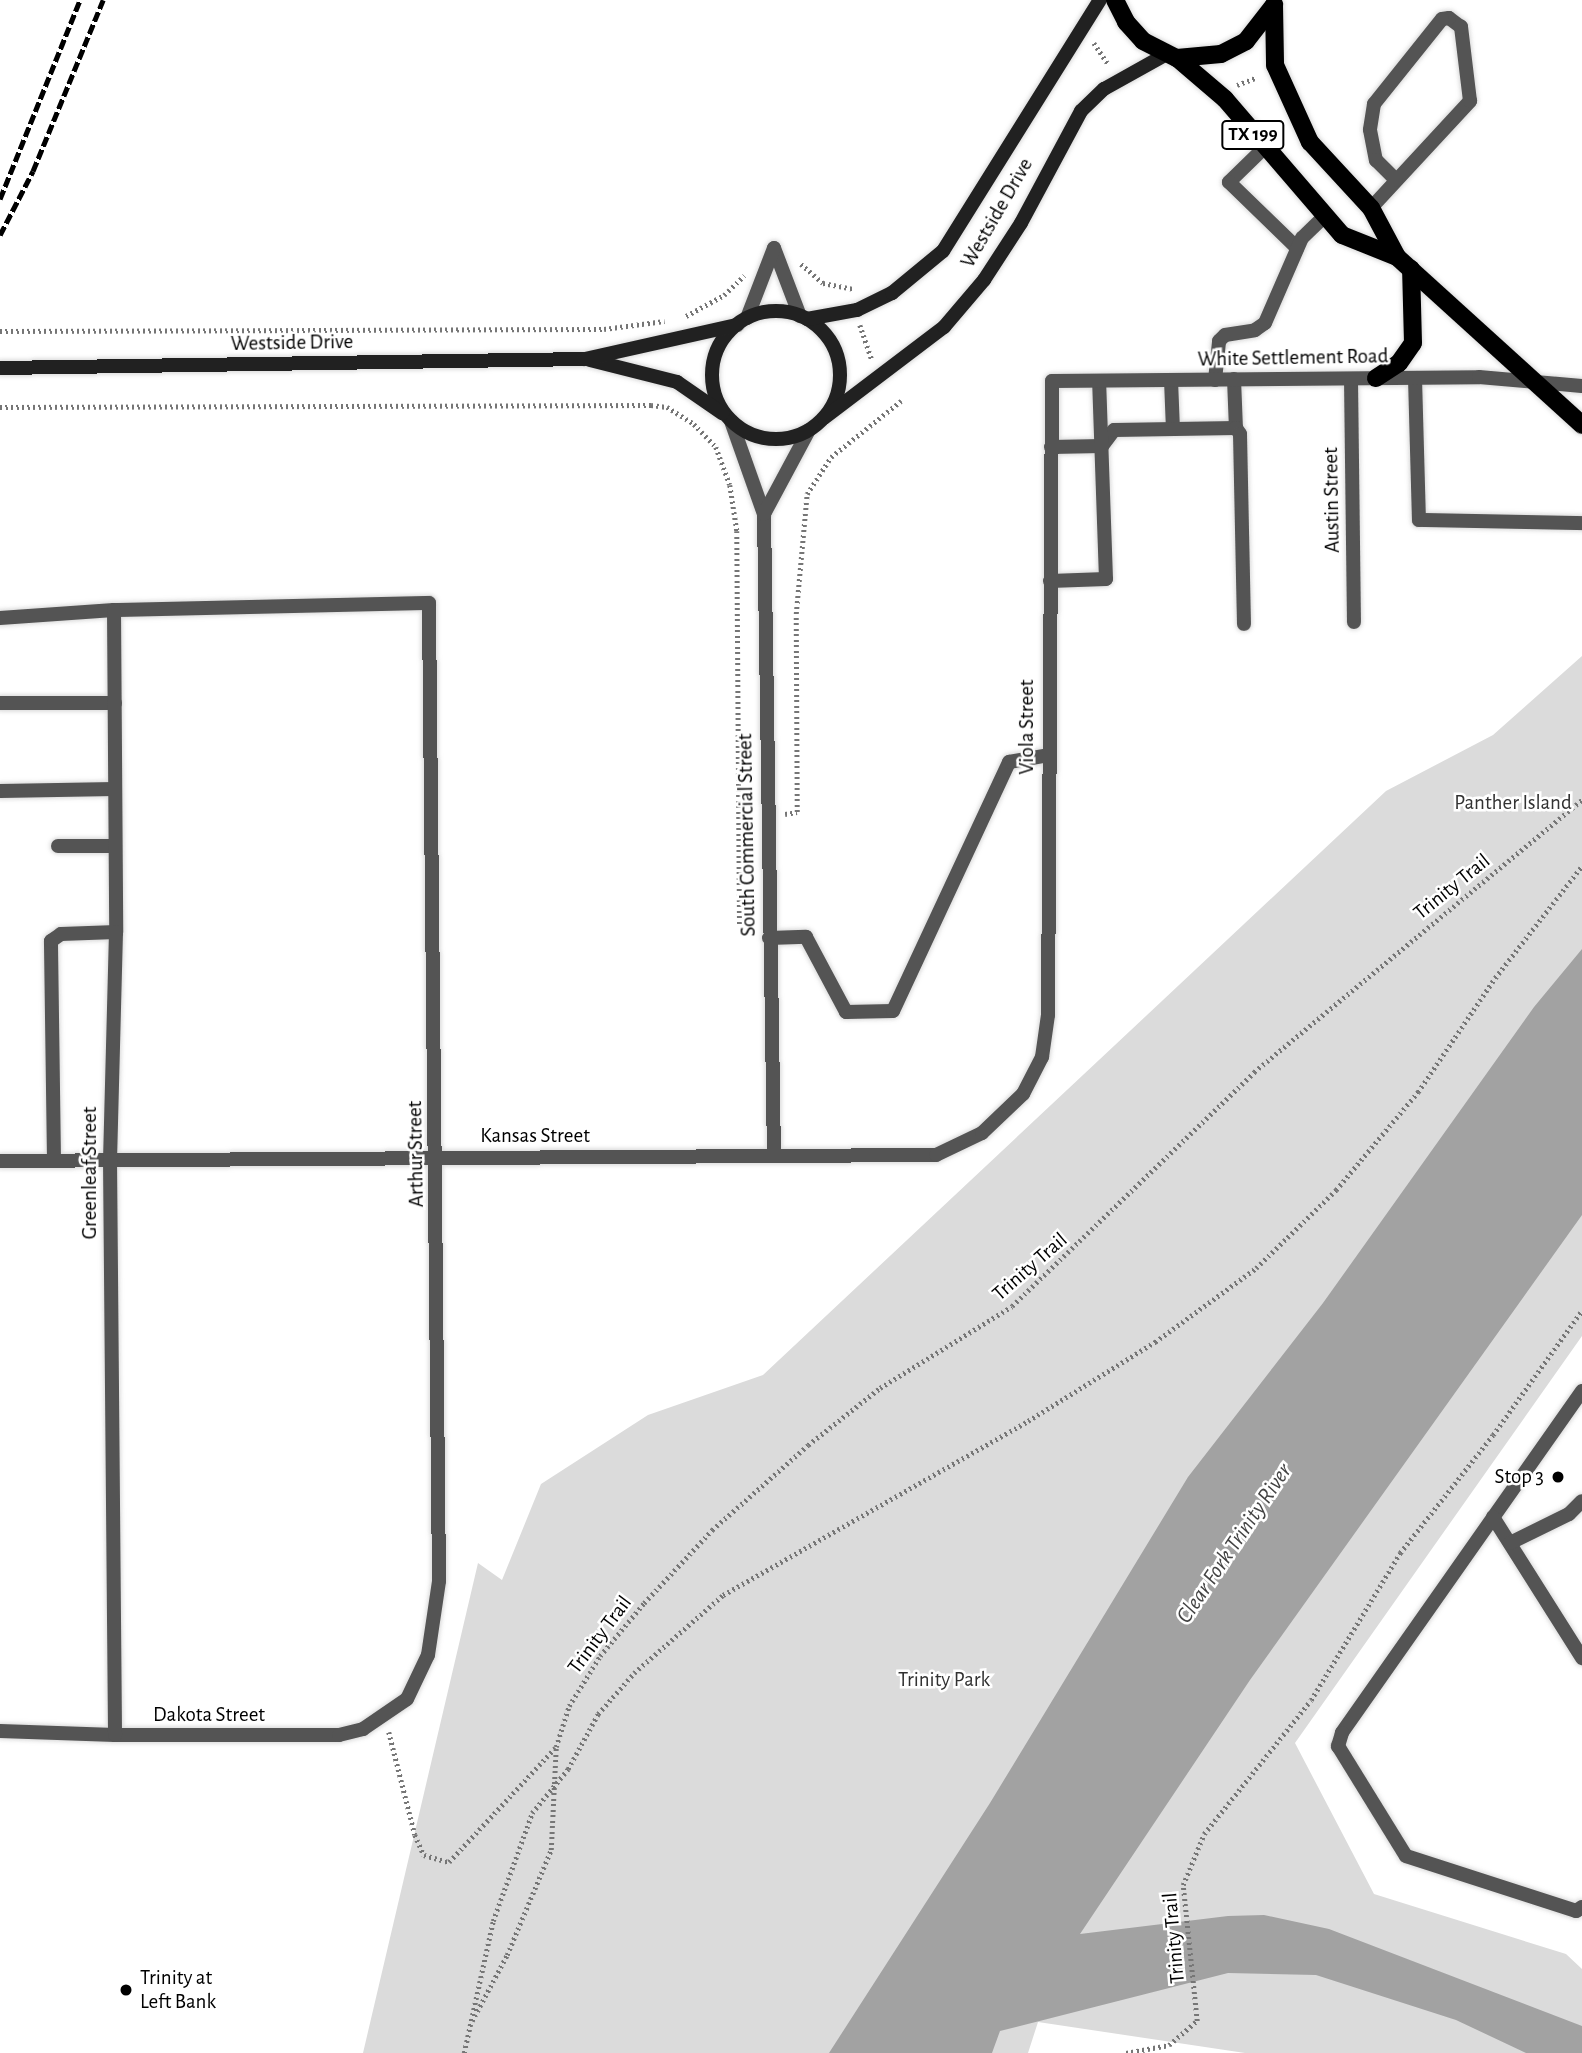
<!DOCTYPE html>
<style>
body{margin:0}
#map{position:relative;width:1582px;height:2053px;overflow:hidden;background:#fff;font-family:"Alegreya Sans",sans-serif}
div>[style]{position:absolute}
.green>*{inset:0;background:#dbdbdb}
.water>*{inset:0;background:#a2a2a2}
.path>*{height:4.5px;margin-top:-2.25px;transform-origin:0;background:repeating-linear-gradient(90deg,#767676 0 2px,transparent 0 5.5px)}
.roads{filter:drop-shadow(0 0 2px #dbdbdb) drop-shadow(0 0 2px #dbdbdb)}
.service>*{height:14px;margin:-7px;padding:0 7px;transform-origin:7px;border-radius:7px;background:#545454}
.minor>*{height:14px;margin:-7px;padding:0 7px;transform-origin:7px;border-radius:7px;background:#545454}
.secondary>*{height:14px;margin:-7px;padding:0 7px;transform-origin:7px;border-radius:7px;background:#212121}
.secondary>.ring{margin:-7px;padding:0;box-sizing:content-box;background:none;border:14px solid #212121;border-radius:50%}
.primary>*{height:18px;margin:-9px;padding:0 9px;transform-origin:9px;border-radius:9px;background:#000}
.rail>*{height:5px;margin-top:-2.5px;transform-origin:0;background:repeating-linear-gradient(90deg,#000 0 10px,transparent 0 13.5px)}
.dots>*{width:19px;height:19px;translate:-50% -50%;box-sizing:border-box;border:4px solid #fff;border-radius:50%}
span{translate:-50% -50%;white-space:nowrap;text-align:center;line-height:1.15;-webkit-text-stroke:5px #fff;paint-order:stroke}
.shield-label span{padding:2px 5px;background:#fff;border:2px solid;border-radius:5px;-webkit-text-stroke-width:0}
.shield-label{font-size:19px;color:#000;font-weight:700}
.street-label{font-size:21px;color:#000}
.park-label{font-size:21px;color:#323232}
.poi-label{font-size:21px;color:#000}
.right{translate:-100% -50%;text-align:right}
.left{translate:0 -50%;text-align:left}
.water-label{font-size:23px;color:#434343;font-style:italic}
</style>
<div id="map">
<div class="green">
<div style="clip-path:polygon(1582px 656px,1582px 1336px,1295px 1743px,1374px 1894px,1566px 1954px,1582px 1969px,1582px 2053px,1245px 2053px,1038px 2022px,1028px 2053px,363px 2053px,478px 1563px,502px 1580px,541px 1484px,648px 1415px,763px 1375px,1386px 791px,1493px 735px)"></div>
</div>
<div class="water">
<div style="clip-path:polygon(1582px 949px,1582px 1215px,1250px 1680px,1080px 1934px,1228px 1916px,1264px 1915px,1329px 1929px,1582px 2026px,1582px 2053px,1526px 2053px,1456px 2020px,1316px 1975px,1228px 1973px,1000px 2031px,992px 2053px,829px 2053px,990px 1803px,1188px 1477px,1323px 1303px,1534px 1007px)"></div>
</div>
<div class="path">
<div style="left:1094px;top:43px;width:25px;rotate:56deg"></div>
<div style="left:1237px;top:85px;width:19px;rotate:-21deg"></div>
<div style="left:801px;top:264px;width:29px;rotate:41deg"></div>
<div style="left:823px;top:283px;width:32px;rotate:11deg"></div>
<div style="left:686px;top:316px;width:43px;rotate:-28.9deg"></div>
<div style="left:724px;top:295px;width:28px;rotate:-44deg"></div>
<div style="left:860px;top:325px;width:37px;rotate:71deg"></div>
<div style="left:0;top:331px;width:604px;rotate:-0.19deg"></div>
<div style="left:604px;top:329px;width:61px;rotate:-7.6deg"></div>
<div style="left:0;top:407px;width:651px;rotate:-0.18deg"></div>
<div style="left:651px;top:405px;width:16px;rotate:7deg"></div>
<div style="left:667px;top:407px;width:32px;rotate:32deg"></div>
<div style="left:694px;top:424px;width:32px;rotate:46deg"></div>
<div style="left:716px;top:447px;width:40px;rotate:69.8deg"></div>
<div style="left:730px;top:485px;width:47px;rotate:81.3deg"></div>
<div style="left:737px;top:531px;width:394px;rotate:89.6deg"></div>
<div style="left:785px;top:814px;width:12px;rotate:-9deg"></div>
<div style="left:797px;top:812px;width:198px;rotate:-90.3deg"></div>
<div style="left:796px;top:614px;width:121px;rotate:-84.8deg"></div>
<div style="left:807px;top:494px;width:44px;rotate:-57deg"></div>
<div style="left:831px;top:457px;width:90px;rotate:-38.7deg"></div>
<div style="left:389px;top:1732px;width:106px;rotate:75.8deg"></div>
<div style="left:415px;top:1835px;width:22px;rotate:66deg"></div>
<div style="left:424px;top:1855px;width:26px;rotate:16deg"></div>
<div style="left:449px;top:1862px;width:156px;rotate:-47.1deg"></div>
<div style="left:472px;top:2021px;width:75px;rotate:-62.1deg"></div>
<div style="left:507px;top:1955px;width:114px;rotate:-67.3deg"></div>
<div style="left:551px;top:1850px;width:103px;rotate:-87.2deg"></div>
<div style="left:556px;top:1747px;width:43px;rotate:-72.4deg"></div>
<div style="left:569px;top:1706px;width:59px;rotate:-58.2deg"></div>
<div style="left:600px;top:1656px;width:69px;rotate:-50.3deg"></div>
<div style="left:644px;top:1603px;width:100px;rotate:-47deg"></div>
<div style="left:712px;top:1530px;width:128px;rotate:-41.5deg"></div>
<div style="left:808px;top:1445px;width:92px;rotate:-38.4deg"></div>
<div style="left:880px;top:1388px;width:155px;rotate:-31.8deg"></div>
<div style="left:1012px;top:1306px;width:337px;rotate:-44deg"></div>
<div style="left:1254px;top:1072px;width:426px;rotate:-39.7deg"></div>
<div style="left:464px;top:2053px;width:135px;rotate:-77.6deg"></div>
<div style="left:493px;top:1921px;width:115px;rotate:-70.1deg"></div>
<div style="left:532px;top:1813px;width:57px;rotate:-50.7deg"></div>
<div style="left:568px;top:1769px;width:63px;rotate:-61.4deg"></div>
<div style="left:598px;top:1714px;width:55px;rotate:-48.7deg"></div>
<div style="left:634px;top:1673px;width:118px;rotate:-41.2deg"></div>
<div style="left:723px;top:1595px;width:351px;rotate:-29.7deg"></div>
<div style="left:1028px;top:1421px;width:150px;rotate:-31.9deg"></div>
<div style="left:1155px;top:1342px;width:125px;rotate:-36.2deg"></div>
<div style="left:1256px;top:1268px;width:112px;rotate:-44.3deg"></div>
<div style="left:1336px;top:1190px;width:128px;rotate:-50.1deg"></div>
<div style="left:1418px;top:1092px;width:138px;rotate:-56deg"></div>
<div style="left:1495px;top:978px;width:142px;rotate:-52.2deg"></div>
<div style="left:1126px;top:2053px;width:44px;rotate:-10.5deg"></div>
<div style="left:1169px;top:2045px;width:37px;rotate:-41deg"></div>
<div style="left:1197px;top:2021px;width:137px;rotate:-95.9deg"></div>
<div style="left:1183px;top:1885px;width:55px;rotate:-67.6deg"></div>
<div style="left:1204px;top:1834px;width:171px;rotate:-51.4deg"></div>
<div style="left:1311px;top:1700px;width:172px;rotate:-58.8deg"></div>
<div style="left:1400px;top:1553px;width:150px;rotate:-51.8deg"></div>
<div style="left:1493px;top:1435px;width:153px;rotate:-54.5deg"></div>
</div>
<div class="roads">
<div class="service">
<div style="left:1264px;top:148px;width:49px;rotate:135.8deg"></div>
<div style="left:1229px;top:182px;width:95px;rotate:44.1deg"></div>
<div style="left:1371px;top:208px;width:146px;rotate:-47.2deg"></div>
<div style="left:1470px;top:101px;width:75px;rotate:-96.9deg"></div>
<div style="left:1461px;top:27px;width:15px;rotate:-143deg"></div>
<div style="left:1449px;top:18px;width:7px;rotate:172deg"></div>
<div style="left:1442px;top:19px;width:109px;rotate:128.7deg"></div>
<div style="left:1374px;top:104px;width:26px;rotate:99deg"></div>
<div style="left:1370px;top:130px;width:31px;rotate:79deg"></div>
<div style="left:1376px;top:160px;width:28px;rotate:45deg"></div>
<div style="left:1415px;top:378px;width:142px;rotate:88.4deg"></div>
<div style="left:1419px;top:520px;width:163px;rotate:1.1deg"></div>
<div style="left:1234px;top:379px;width:49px;rotate:87.7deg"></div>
<div style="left:1171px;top:380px;width:49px;rotate:87.7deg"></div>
<div style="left:1215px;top:380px;width:39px;rotate:-84deg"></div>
<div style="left:1219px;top:341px;width:8px;rotate:-45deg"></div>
<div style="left:1225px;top:335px;width:30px;rotate:-9deg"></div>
<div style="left:1255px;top:330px;width:12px;rotate:-35deg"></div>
<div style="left:1265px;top:323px;width:93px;rotate:-66.5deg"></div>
<div style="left:1302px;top:238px;width:30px;rotate:-44deg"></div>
<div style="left:1051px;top:447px;width:51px;rotate:-1.1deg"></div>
<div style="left:1102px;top:446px;width:20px;rotate:-53deg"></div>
<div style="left:1114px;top:430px;width:122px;rotate:-0.9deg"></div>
<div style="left:1236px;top:428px;width:7px;rotate:56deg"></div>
<div style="left:1240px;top:434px;width:190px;rotate:88.8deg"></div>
<div style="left:1050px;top:581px;width:56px;rotate:-2deg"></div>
<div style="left:1106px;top:579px;width:198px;rotate:-92deg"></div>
<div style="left:0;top:618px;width:114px;rotate:-4deg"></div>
<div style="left:0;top:703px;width:115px"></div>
<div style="left:0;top:791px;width:115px;rotate:-1deg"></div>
<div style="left:58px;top:846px;width:57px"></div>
<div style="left:769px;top:938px;width:37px;rotate:-2deg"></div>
<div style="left:806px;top:937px;width:85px;rotate:61.9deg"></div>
<div style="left:846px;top:1012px;width:47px;rotate:-1.2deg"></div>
<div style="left:893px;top:1011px;width:275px;rotate:-65deg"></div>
<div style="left:1009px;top:762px;width:40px;rotate:-10deg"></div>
<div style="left:54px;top:1160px;width:219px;rotate:-90.8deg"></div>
<div style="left:51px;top:941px;width:12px;rotate:-35deg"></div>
<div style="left:61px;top:934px;width:55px;rotate:-2.1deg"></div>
<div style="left:1582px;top:1391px;width:418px;rotate:125.1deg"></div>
<div style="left:1342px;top:1733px;width:14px;rotate:107deg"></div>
<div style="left:1338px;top:1746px;width:129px;rotate:58.3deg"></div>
<div style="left:1406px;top:1856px;width:179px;rotate:17.9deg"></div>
<div style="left:1576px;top:1911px;width:7px;rotate:-34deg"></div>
<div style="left:1493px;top:1517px;width:167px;rotate:57.7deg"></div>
<div style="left:1510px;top:1543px;width:66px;rotate:-26.2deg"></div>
<div style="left:1569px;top:1514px;width:18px;rotate:-45deg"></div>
</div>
<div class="minor">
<div style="left:774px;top:248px;width:73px;rotate:69.1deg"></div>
<div style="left:747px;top:318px;width:75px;rotate:-68.9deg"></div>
<div style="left:1351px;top:379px;width:243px;rotate:89.3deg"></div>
<div style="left:731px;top:421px;width:99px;rotate:70.5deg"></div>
<div style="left:764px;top:514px;width:642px;rotate:89.11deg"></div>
<div style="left:764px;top:514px;width:95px;rotate:-61.8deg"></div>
<div style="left:0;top:1161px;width:936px;rotate:-0.37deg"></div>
<div style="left:936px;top:1155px;width:51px;rotate:-25.6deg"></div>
<div style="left:982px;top:1133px;width:57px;rotate:-43.6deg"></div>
<div style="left:1023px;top:1094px;width:42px;rotate:-62.8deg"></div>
<div style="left:1042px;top:1057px;width:42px;rotate:-81.9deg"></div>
<div style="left:1048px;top:1015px;width:634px;rotate:-89.64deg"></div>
<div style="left:1052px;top:381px;width:427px;rotate:-0.5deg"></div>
<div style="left:1479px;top:377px;width:103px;rotate:5deg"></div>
<div style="left:0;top:1731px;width:115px;rotate:2deg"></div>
<div style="left:115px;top:1735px;width:224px"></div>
<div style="left:339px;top:1735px;width:25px;rotate:-14deg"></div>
<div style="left:363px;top:1729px;width:53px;rotate:-34.3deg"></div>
<div style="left:407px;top:1699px;width:49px;rotate:-64.5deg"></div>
<div style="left:428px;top:1655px;width:75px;rotate:-81.5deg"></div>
<div style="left:439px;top:1581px;width:978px;rotate:-90.59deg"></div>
<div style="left:429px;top:603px;width:315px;rotate:178.7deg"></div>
<div style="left:114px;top:610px;width:322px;rotate:89.6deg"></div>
<div style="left:116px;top:932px;width:227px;rotate:91.5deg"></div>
<div style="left:110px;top:1159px;width:576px;rotate:89.5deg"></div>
</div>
<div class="secondary">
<div class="ring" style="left:712px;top:311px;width:114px;height:114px"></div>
<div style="left:807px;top:319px;width:51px;rotate:-10.2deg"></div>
<div style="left:857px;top:310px;width:39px;rotate:-26deg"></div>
<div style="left:892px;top:293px;width:66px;rotate:-39.5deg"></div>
<div style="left:943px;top:251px;width:296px;rotate:-58deg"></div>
<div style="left:590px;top:360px;width:90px;rotate:14.2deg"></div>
<div style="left:677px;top:382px;width:55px;rotate:34.6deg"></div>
<div style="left:0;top:368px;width:585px;rotate:-0.88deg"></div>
<div style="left:585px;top:359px;width:156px;rotate:-12.6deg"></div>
<div style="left:824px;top:418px;width:151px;rotate:-37.2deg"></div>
<div style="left:944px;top:327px;width:62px;rotate:-49.6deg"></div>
<div style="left:984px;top:280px;width:68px;rotate:-57deg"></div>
<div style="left:1021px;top:223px;width:127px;rotate:-61.8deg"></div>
<div style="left:1081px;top:111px;width:32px;rotate:-44deg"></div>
<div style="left:1104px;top:89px;width:72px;rotate:-29.1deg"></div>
</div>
<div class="primary">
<div style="left:1115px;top:0;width:25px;rotate:63deg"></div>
<div style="left:1126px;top:22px;width:25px;rotate:48deg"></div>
<div style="left:1143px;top:41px;width:38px;rotate:27deg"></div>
<div style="left:1177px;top:58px;width:44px;rotate:-5.2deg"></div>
<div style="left:1221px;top:54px;width:28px;rotate:-27deg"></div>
<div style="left:1246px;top:41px;width:46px;rotate:-52.1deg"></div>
<div style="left:1274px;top:5px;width:60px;rotate:89deg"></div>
<div style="left:1275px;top:65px;width:85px;rotate:65.6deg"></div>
<div style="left:1310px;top:142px;width:90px;rotate:47.3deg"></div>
<div style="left:1371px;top:208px;width:55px;rotate:62deg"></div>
<div style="left:1397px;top:257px;width:250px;rotate:42.2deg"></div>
<div style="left:1177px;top:58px;width:63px;rotate:40.5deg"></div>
<div style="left:1225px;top:99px;width:179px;rotate:49.3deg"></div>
<div style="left:1342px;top:235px;width:59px;rotate:21.8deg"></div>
<div style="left:1376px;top:378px;width:27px;rotate:-33deg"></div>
<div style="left:1399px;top:363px;width:24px;rotate:-55deg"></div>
<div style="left:1413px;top:343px;width:74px;rotate:-91.5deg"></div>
</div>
</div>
<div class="rail">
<div style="left:0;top:199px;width:214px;rotate:-68.1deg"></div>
<div style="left:0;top:235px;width:72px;rotate:-62.7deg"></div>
<div style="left:33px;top:171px;width:185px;rotate:-67.7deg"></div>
</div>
<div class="dots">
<div style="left:1558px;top:1477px;background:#000"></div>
<div style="left:126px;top:1990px;background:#000"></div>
</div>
<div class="shield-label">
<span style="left:1253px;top:135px">TX 199</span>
</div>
<div class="street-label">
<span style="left:997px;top:213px;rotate:-60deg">Westside Drive</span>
<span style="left:292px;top:343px;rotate:-1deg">Westside Drive</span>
<span style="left:1293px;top:358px;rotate:-1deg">White Settlement Road</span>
<span style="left:1332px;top:500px;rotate:-91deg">Austin Street</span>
<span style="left:1027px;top:727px;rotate:-90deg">Viola Street</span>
<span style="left:747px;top:835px;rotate:-91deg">South Commercial Street</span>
<span style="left:1452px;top:887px;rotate:-39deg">Trinity Trail</span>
<span style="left:535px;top:1136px">Kansas Street</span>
<span style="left:416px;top:1154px;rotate:-91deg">Arthur Street</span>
<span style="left:90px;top:1173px;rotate:-90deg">Greenleaf Street</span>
<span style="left:1030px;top:1267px;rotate:-41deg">Trinity Trail</span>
<span style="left:600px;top:1635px;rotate:-53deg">Trinity Trail</span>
<span style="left:209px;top:1715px">Dakota Street</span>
<span style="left:1174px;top:1938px;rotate:-95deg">Trinity Trail</span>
</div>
<div class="park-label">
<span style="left:1513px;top:803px">Panther Island</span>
<span style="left:944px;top:1680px">Trinity Park</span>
</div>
<div class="poi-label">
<span class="right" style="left:1544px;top:1477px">Stop 3</span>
<span class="left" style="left:140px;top:1990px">Trinity at<br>Left Bank</span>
</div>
<div class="water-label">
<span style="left:1235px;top:1544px;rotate:-56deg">Clear Fork Trinity River</span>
</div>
</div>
